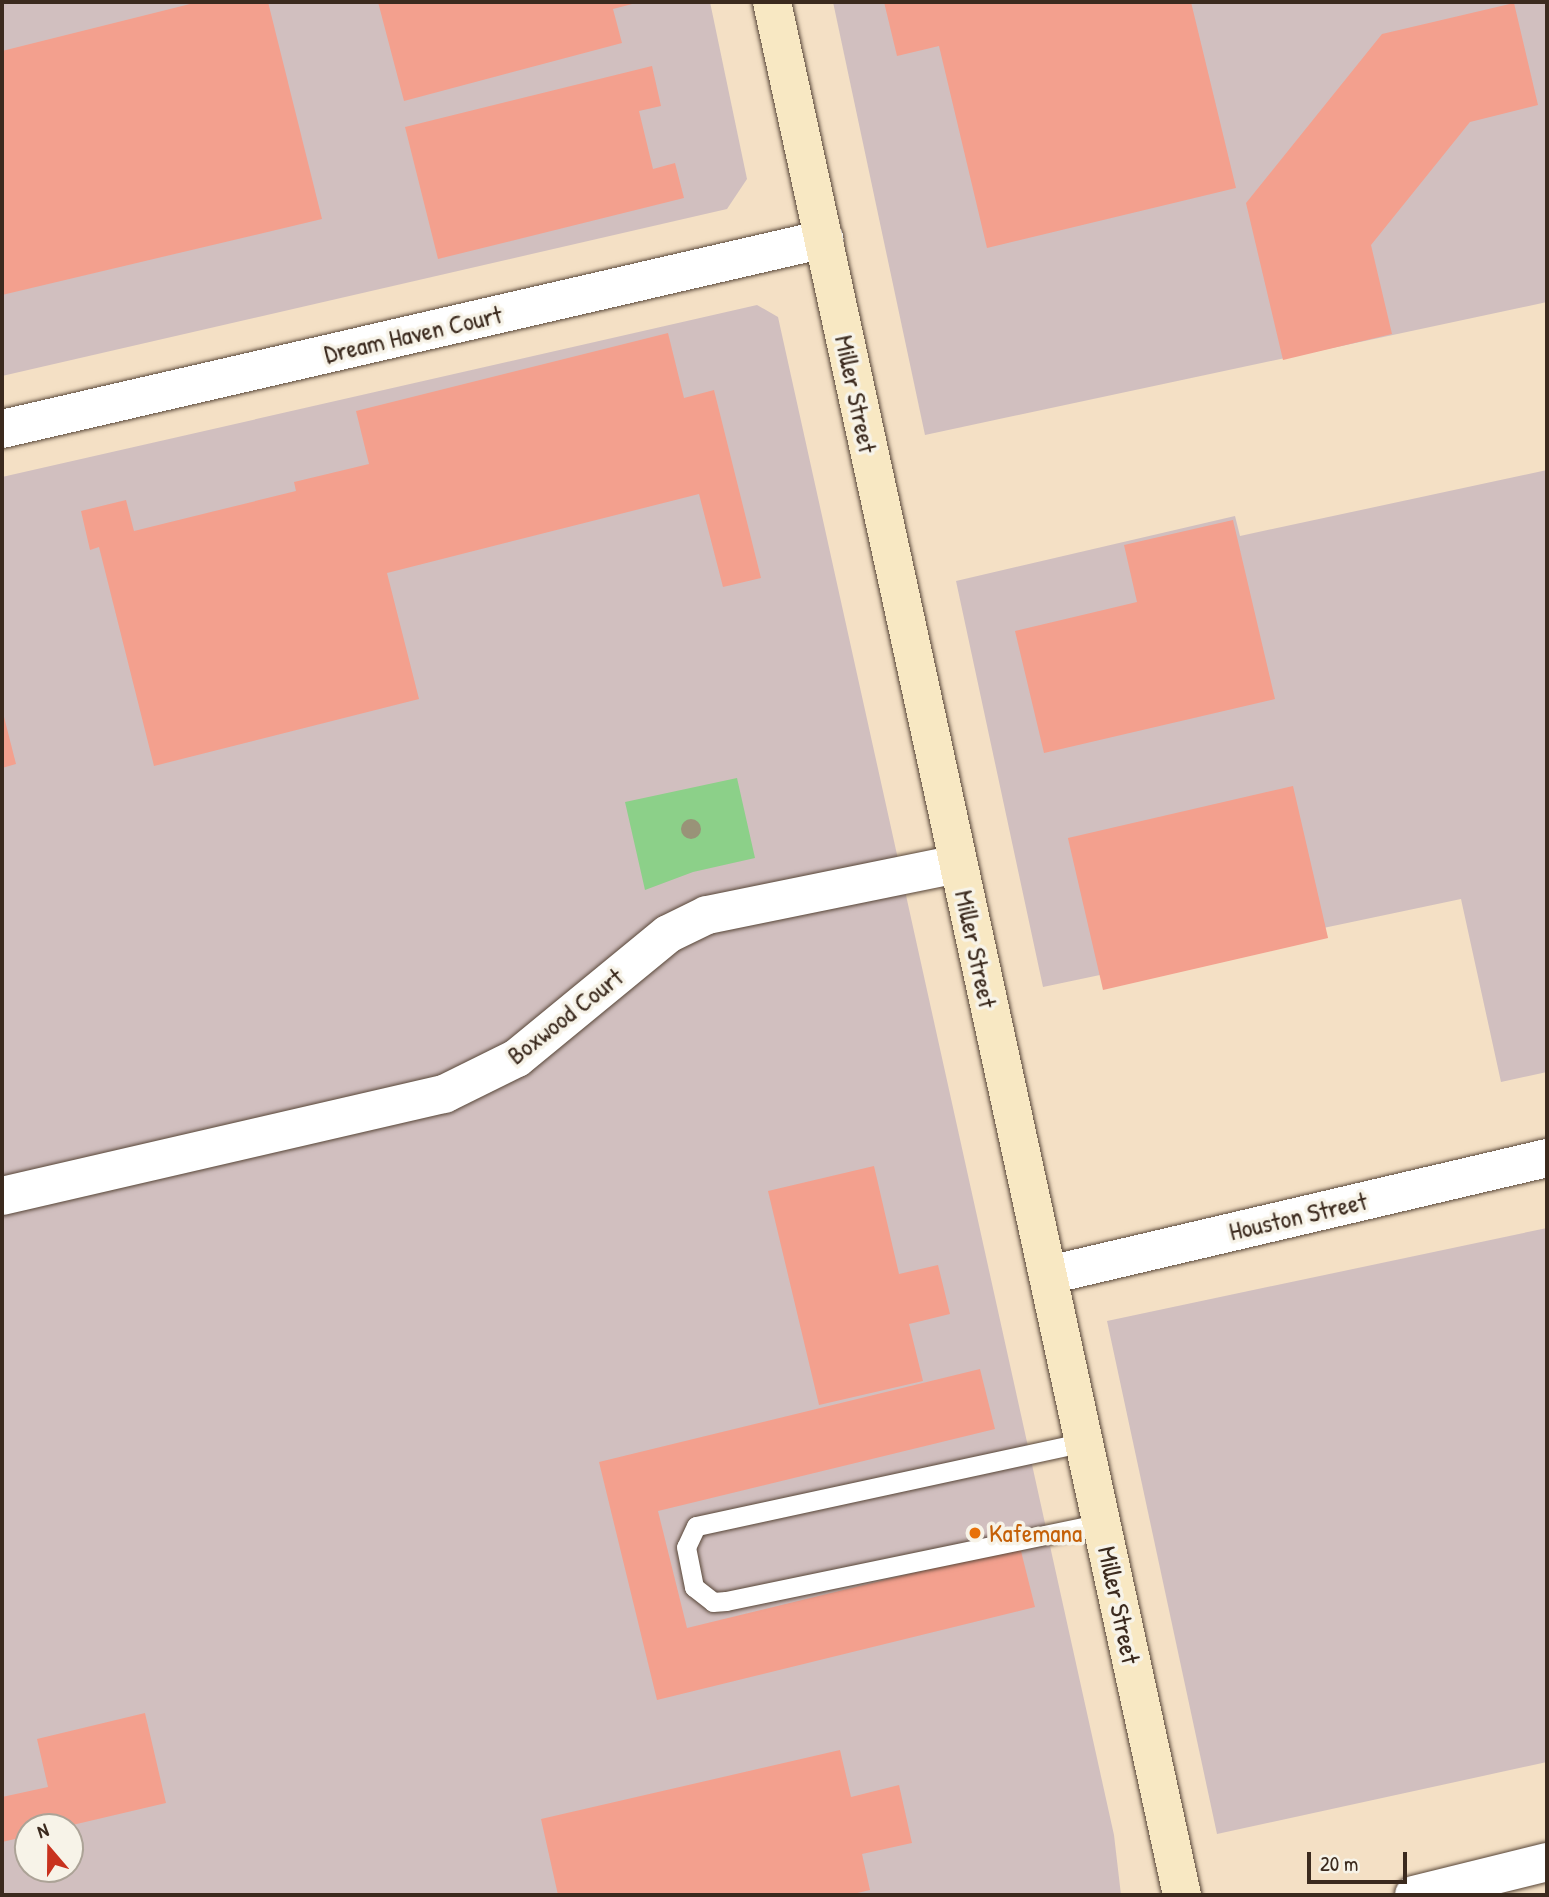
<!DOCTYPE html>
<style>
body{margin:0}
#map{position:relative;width:1549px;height:1897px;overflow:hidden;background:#f4e0c5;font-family:"Patrick Hand",sans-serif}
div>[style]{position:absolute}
.industrial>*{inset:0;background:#d1bfbf}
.green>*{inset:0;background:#8cd089}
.building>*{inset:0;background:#f3a08e;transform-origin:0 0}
.roads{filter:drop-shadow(0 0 2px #574537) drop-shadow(0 0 2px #574537)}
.lane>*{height:19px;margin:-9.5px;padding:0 9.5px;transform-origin:9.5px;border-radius:9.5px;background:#fff}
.street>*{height:38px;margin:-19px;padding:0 19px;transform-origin:19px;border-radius:19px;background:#fff}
.secondary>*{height:38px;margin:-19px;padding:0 19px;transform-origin:19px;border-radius:19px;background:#f8e8c3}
.trees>*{width:20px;height:20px;margin:-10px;border-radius:50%;background:#999378}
.dots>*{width:19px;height:19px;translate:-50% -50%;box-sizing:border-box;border:4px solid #f7f3e8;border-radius:50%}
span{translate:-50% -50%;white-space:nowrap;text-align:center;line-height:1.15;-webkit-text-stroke:7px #f7f3e8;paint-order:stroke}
.street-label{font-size:26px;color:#3b2a1e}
.food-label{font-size:26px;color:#c56008}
.left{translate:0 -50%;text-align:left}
.frame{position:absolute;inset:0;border:4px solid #3b2a1e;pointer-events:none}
.north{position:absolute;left:14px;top:1813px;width:70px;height:70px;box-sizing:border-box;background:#f7f3e8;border:2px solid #aca397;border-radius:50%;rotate:340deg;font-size:19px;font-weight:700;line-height:28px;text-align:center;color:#3b2a1e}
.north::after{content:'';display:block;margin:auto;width:24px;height:32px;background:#c8321e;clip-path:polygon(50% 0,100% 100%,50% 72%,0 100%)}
.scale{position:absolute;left:1307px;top:1852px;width:100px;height:32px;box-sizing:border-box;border:4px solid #3b2a1e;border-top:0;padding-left:9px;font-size:21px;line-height:24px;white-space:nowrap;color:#3b2a1e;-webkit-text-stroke:5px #f7f3e8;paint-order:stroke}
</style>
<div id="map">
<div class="industrial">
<div style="clip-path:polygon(2px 2px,710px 2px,747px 179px,727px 209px,2px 376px)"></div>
<div style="clip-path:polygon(833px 2px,1547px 2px,1547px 302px,925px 435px)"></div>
<div style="clip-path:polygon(evenodd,757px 305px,778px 317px,1114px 1835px,1121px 1895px,2px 1895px,2px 477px,757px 305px,28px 1827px,70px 1827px,70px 1869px,28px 1869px,28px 1827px)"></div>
<div style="clip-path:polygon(1547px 470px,1547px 1072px,1501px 1082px,1461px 899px,1043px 987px,956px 581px,1235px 516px,1240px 536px)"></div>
<div style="clip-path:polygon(1547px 1228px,1547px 1762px,1217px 1834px,1107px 1321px)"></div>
</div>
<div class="green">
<div style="clip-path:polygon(737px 778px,755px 858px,693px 872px,645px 890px,625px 802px)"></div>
</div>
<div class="building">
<div style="clip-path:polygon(198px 2px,268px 2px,322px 219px,2px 295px,2px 51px)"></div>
<div style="clip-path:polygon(378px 2px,636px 2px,636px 3px,613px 9px,622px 43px,404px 101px)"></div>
<div style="clip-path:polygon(884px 2px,1191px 2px,1236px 188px,987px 248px,939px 46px,897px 56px)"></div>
<div style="clip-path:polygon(1514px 3px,1538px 105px,1470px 122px,1371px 245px,1392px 334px,1283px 360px,1246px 203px,1382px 34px)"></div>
<div style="clip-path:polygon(652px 66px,661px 106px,639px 111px,653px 169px,675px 163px,684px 198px,438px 259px,405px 127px)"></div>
<div style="clip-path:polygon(668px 333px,684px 398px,714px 390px,761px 578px,723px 587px,699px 494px,387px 573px,419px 699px,154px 766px,99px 547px,90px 550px,81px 511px,126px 500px,134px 531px,296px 491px,294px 482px,369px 464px,356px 411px)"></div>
<div style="clip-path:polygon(1233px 520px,1275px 699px,1044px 753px,1015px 631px,1137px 602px,1124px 545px)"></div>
<div style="clip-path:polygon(2px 709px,16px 764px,2px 768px)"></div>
<div style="left:1293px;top:786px;width:156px;height:231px;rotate:77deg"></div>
<div style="clip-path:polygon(874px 1166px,899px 1274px,938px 1265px,950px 1314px,909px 1324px,923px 1381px,819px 1405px,768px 1191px)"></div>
<div style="clip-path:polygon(980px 1369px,995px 1429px,658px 1511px,687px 1628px,1020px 1547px,1035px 1607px,657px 1700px,599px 1462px)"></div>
<div style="clip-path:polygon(145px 1713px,166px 1803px,64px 1827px,28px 1827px,28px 1836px,2px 1842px,2px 1797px,48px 1787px,37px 1739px)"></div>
<div style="clip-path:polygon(840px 1750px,851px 1797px,899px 1785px,912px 1843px,862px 1854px,870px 1890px,849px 1895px,558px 1895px,541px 1819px)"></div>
</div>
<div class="roads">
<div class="lane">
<div style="left:1085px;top:1442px;width:398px;rotate:167.8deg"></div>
<div style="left:696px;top:1526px;width:23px;rotate:115deg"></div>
<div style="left:686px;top:1547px;width:41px;rotate:78.7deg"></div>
<div style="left:694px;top:1587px;width:24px;rotate:38deg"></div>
<div style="left:713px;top:1602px;width:13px;rotate:-4deg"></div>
<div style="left:726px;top:1601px;width:384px;rotate:-11.7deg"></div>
</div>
<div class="street">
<div style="left:2px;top:429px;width:844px;rotate:-13.01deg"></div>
<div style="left:2px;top:1196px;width:454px;rotate:-13deg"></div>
<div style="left:444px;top:1094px;width:81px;rotate:-26.3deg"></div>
<div style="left:517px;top:1058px;width:195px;rotate:-39.4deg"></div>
<div style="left:668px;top:934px;width:43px;rotate:-26deg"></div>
<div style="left:707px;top:915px;width:256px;rotate:-11.5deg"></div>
<div style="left:1049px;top:1275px;width:512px;rotate:-13.22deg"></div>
<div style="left:1414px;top:1895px;width:137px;rotate:-13.9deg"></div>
</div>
<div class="secondary">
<div style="left:772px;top:2px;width:1937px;rotate:77.78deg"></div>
</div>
</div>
<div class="trees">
<div style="left:691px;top:829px"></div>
</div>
<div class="dots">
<div style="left:975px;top:1533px;background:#e8710a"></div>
</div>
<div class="street-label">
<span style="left:413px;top:334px;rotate:-13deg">Dream Haven Court</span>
<span style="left:856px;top:394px;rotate:78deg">Miller Street</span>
<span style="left:976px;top:949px;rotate:78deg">Miller Street</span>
<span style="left:565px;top:1016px;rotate:-38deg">Boxwood Court</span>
<span style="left:1298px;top:1216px;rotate:-13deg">Houston Street</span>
<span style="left:1119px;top:1605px;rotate:78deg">Miller Street</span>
</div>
<div class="food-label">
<span class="left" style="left:989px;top:1533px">Kafemana</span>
</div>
<div class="frame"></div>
<div class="north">N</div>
<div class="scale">20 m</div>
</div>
